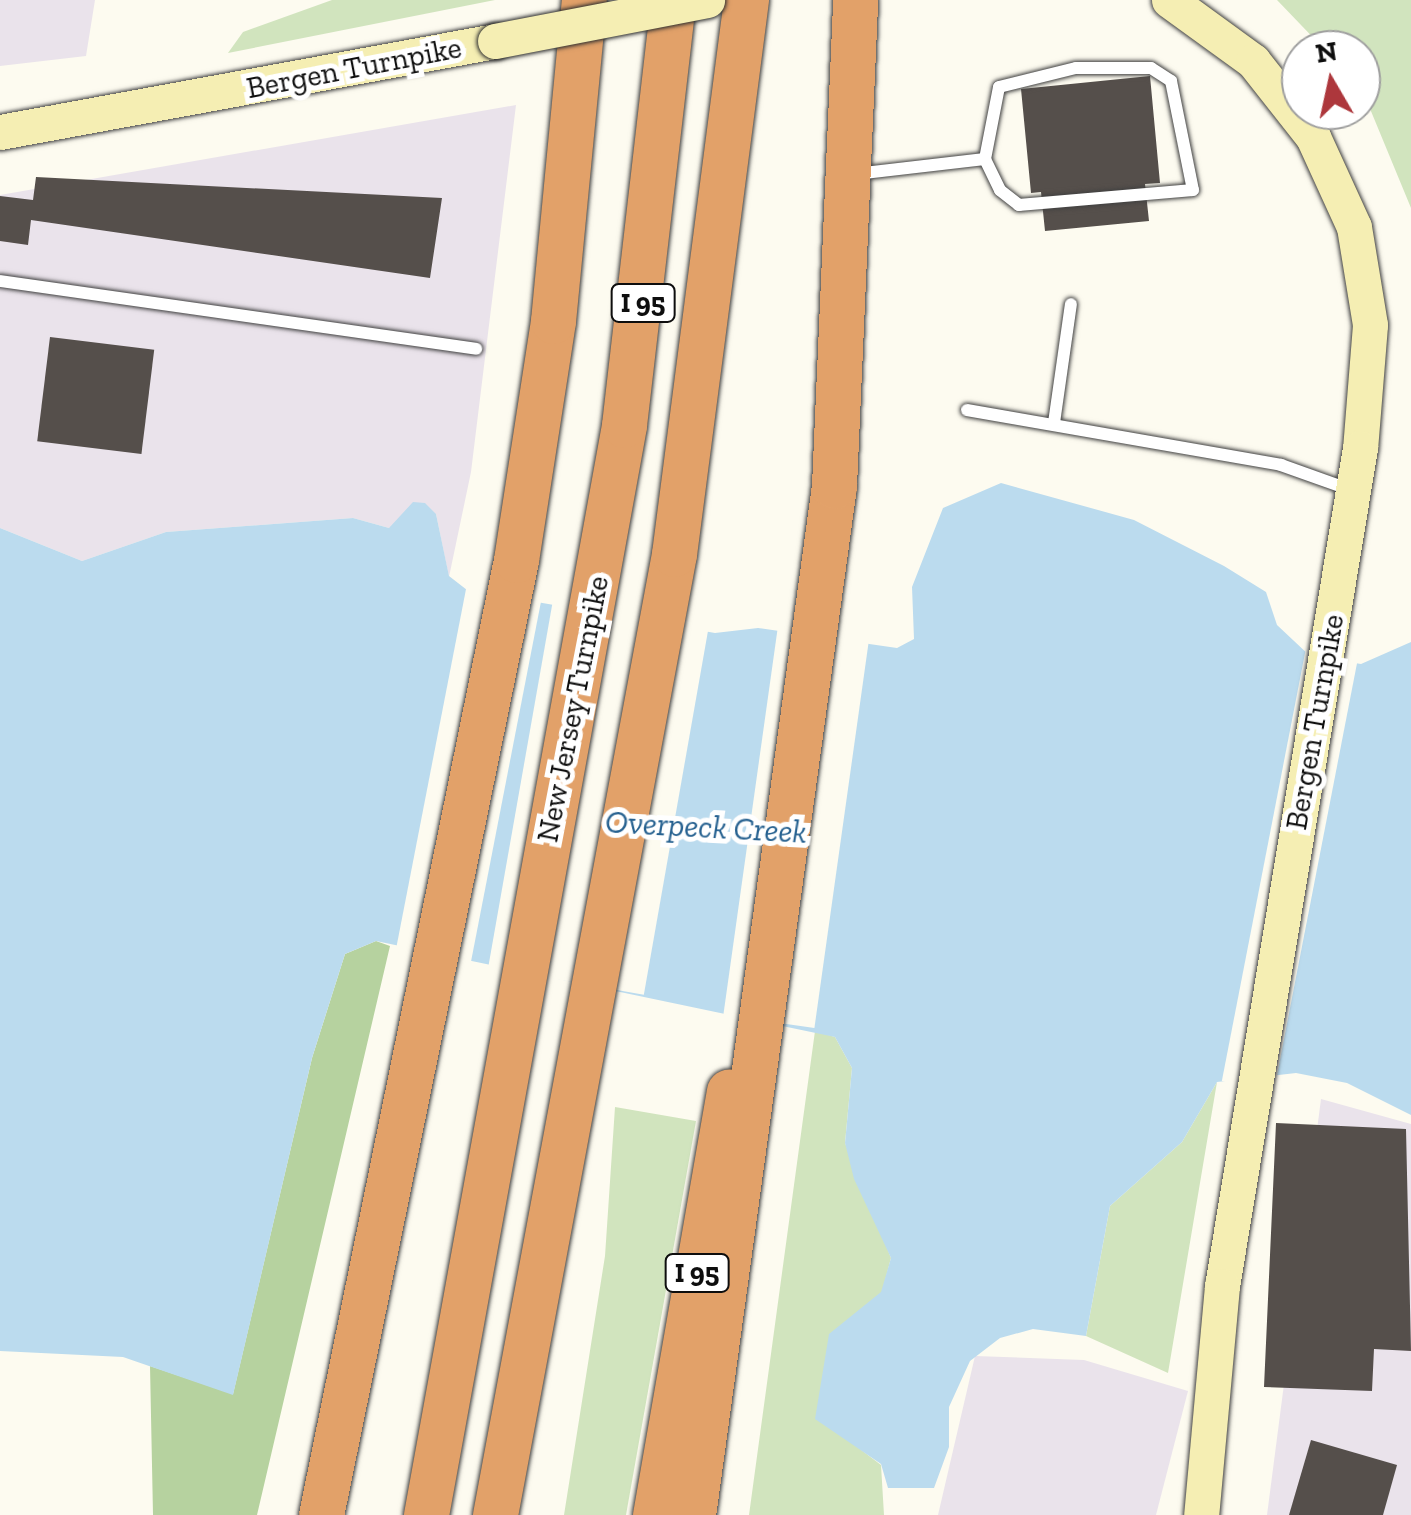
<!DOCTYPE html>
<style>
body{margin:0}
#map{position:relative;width:1411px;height:1515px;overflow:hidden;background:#fdfbf0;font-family:"Zilla Slab",serif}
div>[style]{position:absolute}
.industrial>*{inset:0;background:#eae3eb}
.green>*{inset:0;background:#d1e4be}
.forest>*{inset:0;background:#b6d29f}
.water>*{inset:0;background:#bbdbee}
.pier>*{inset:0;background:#fdfbf0;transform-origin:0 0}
.building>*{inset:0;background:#554f4b;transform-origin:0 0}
.roads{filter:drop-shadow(0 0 2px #414141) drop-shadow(0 0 2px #414141)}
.service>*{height:12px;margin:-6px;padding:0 6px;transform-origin:6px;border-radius:6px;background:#fff}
.secondary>*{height:35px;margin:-17.5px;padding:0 17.5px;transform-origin:17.5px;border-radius:17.5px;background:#f5eeb3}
.motorway>*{height:45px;margin:-22.5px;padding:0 22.5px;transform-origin:22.5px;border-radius:22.5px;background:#e2a169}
.bridges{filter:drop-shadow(0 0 2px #303030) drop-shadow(0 0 2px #303030)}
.secondary-bridge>*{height:35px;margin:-17.5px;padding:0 17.5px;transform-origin:17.5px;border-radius:17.5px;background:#f5eeb3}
span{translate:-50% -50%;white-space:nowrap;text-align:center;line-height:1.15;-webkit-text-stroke:10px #fff;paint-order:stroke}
.shield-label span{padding:2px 8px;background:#fff;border:2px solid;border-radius:8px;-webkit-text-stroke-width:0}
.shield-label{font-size:28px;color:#0e0e0e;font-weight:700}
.street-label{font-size:30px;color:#0e0e0e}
.water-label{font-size:32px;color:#266190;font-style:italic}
.north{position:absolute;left:1281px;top:30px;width:100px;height:100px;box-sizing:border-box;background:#fff;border:2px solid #9f9f9f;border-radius:50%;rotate:351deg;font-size:28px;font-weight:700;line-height:40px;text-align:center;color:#0e0e0e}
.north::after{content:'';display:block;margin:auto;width:35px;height:45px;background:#ad373c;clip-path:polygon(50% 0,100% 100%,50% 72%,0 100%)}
</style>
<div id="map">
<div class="industrial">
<div style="clip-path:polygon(0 0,95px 0,86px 56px,0 66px)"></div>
<div style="clip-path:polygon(516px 105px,471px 472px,449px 577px,436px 514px,389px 528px,353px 518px,166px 532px,82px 561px,0 528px,0 195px)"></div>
<div style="clip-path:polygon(1321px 1099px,1411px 1124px,1411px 1515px,1267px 1515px)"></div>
<div style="clip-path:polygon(975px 1356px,1084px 1360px,1188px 1391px,1156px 1515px,938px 1515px)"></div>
</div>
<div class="green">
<div style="clip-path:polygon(332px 0,495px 0,228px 53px,243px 32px)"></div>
<div style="clip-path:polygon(1277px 0,1411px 0,1411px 208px,1361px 87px,1361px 50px,1325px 50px)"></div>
<div style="clip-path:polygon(815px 1031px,835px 1037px,852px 1068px,845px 1143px,891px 1258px,882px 1292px,852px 1324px,860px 1449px,881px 1465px,884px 1515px,749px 1515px)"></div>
<div style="clip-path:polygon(1217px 1082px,1168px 1373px,1086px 1336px,1110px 1206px,1182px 1142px)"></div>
<div style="clip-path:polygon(615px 1107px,696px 1121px,626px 1515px,564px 1515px,605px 1256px)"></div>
</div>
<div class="forest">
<div style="clip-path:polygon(376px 941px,390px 946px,257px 1515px,153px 1515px,150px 1366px,233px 1394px,312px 1058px,345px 954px)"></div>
</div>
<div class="water">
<div style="clip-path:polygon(1001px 483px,1134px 520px,1224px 566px,1266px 592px,1277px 625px,1310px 656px,1361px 664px,1411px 642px,1411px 1115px,1347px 1083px,1296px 1073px,1217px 1082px,1182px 1142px,1110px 1206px,1086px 1336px,1033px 1329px,1000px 1338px,970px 1361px,949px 1407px,949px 1447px,934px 1488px,888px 1488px,881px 1464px,815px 1419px,829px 1334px,881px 1292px,891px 1258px,854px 1179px,845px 1143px,852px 1068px,835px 1037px,376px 941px,345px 954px,312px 1058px,233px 1395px,123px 1357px,0 1351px,0 528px,82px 561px,166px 532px,353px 518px,389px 528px,413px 502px,425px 503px,436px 514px,449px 576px,467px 590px,715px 633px,758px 628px,897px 648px,914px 639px,912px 587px,943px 508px)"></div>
</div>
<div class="pier">
<div style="left:467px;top:584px;width:76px;height:375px;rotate:11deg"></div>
<div style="left:553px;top:600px;width:158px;height:373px;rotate:10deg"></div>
<div style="left:778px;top:626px;width:92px;height:393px;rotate:8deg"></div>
<div style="left:1306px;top:648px;width:53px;height:441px;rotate:11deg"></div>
</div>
<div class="building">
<div style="clip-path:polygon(1150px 76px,1160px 183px,1145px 184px,1149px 221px,1045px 231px,1041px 192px,1031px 193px,1021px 89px)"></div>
<div style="clip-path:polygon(36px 177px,442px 198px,430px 278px,31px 220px,28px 245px,0 241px,0 196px,33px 200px)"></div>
<div style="left:50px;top:337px;width:105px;height:105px;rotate:7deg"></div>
<div style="clip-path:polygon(1276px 1123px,1406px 1129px,1411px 1351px,1374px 1349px,1372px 1391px,1264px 1387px)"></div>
<div style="clip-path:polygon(1311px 1440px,1397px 1465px,1383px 1515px,1289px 1515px)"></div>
</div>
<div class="roads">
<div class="service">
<div style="left:1076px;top:68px;width:75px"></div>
<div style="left:1151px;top:68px;width:24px;rotate:33deg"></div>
<div style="left:1171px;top:81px;width:111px;rotate:78.6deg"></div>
<div style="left:1193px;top:190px;width:175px;rotate:175.1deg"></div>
<div style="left:1019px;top:205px;width:24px;rotate:-142deg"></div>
<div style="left:1000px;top:190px;width:34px;rotate:-116deg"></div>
<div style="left:985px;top:159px;width:73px;rotate:-79deg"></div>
<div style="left:999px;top:87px;width:79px;rotate:-13.9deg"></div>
<div style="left:855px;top:174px;width:131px;rotate:-6.6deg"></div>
<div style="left:0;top:281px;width:481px;rotate:8.1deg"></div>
<div style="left:967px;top:410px;width:319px;rotate:9.9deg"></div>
<div style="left:1281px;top:465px;width:74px;rotate:19.7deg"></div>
<div style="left:1054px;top:423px;width:120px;rotate:-81.9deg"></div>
</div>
<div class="secondary">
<div style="left:1169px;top:0;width:104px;rotate:36deg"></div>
<div style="left:1253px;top:61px;width:97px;rotate:51.7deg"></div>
<div style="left:1313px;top:137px;width:99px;rotate:65.5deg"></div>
<div style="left:1354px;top:227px;width:99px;rotate:80.7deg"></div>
<div style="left:1370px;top:325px;width:123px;rotate:94.6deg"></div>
<div style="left:1360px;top:448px;width:849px;rotate:99.35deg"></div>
<div style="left:1222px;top:1286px;width:230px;rotate:95.2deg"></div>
<div style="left:0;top:132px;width:503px;rotate:-10.42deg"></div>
</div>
<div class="motorway">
<div style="left:321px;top:1515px;width:975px;rotate:-78.46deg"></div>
<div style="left:516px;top:560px;width:242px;rotate:-81.2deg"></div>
<div style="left:553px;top:321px;width:322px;rotate:-84.5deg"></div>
<div style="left:426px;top:1515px;width:1108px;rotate:-79.7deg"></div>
<div style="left:624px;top:425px;width:428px;rotate:-83.4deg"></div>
<div style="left:495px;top:1515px;width:978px;rotate:-79.45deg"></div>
<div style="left:674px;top:554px;width:559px;rotate:-82.6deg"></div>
<div style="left:655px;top:1515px;width:430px;rotate:-80.1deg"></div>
<div style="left:693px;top:1515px;width:1039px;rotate:-82.2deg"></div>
<div style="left:834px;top:486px;width:486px;rotate:-87.5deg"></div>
</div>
</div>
<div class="bridges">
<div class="secondary-bridge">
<div style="left:495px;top:41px;width:216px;rotate:-10.9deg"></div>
</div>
</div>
<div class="shield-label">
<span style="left:643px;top:303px">I 95</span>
<span style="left:697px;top:1273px">I 95</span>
</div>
<div class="street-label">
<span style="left:354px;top:68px;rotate:-11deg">Bergen Turnpike</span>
<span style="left:573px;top:709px;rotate:-79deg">New Jersey Turnpike</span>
<span style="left:1315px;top:722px;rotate:-80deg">Bergen Turnpike</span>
</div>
<div class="water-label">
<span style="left:706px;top:827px;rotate:3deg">Overpeck Creek</span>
</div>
<div class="north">N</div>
</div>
